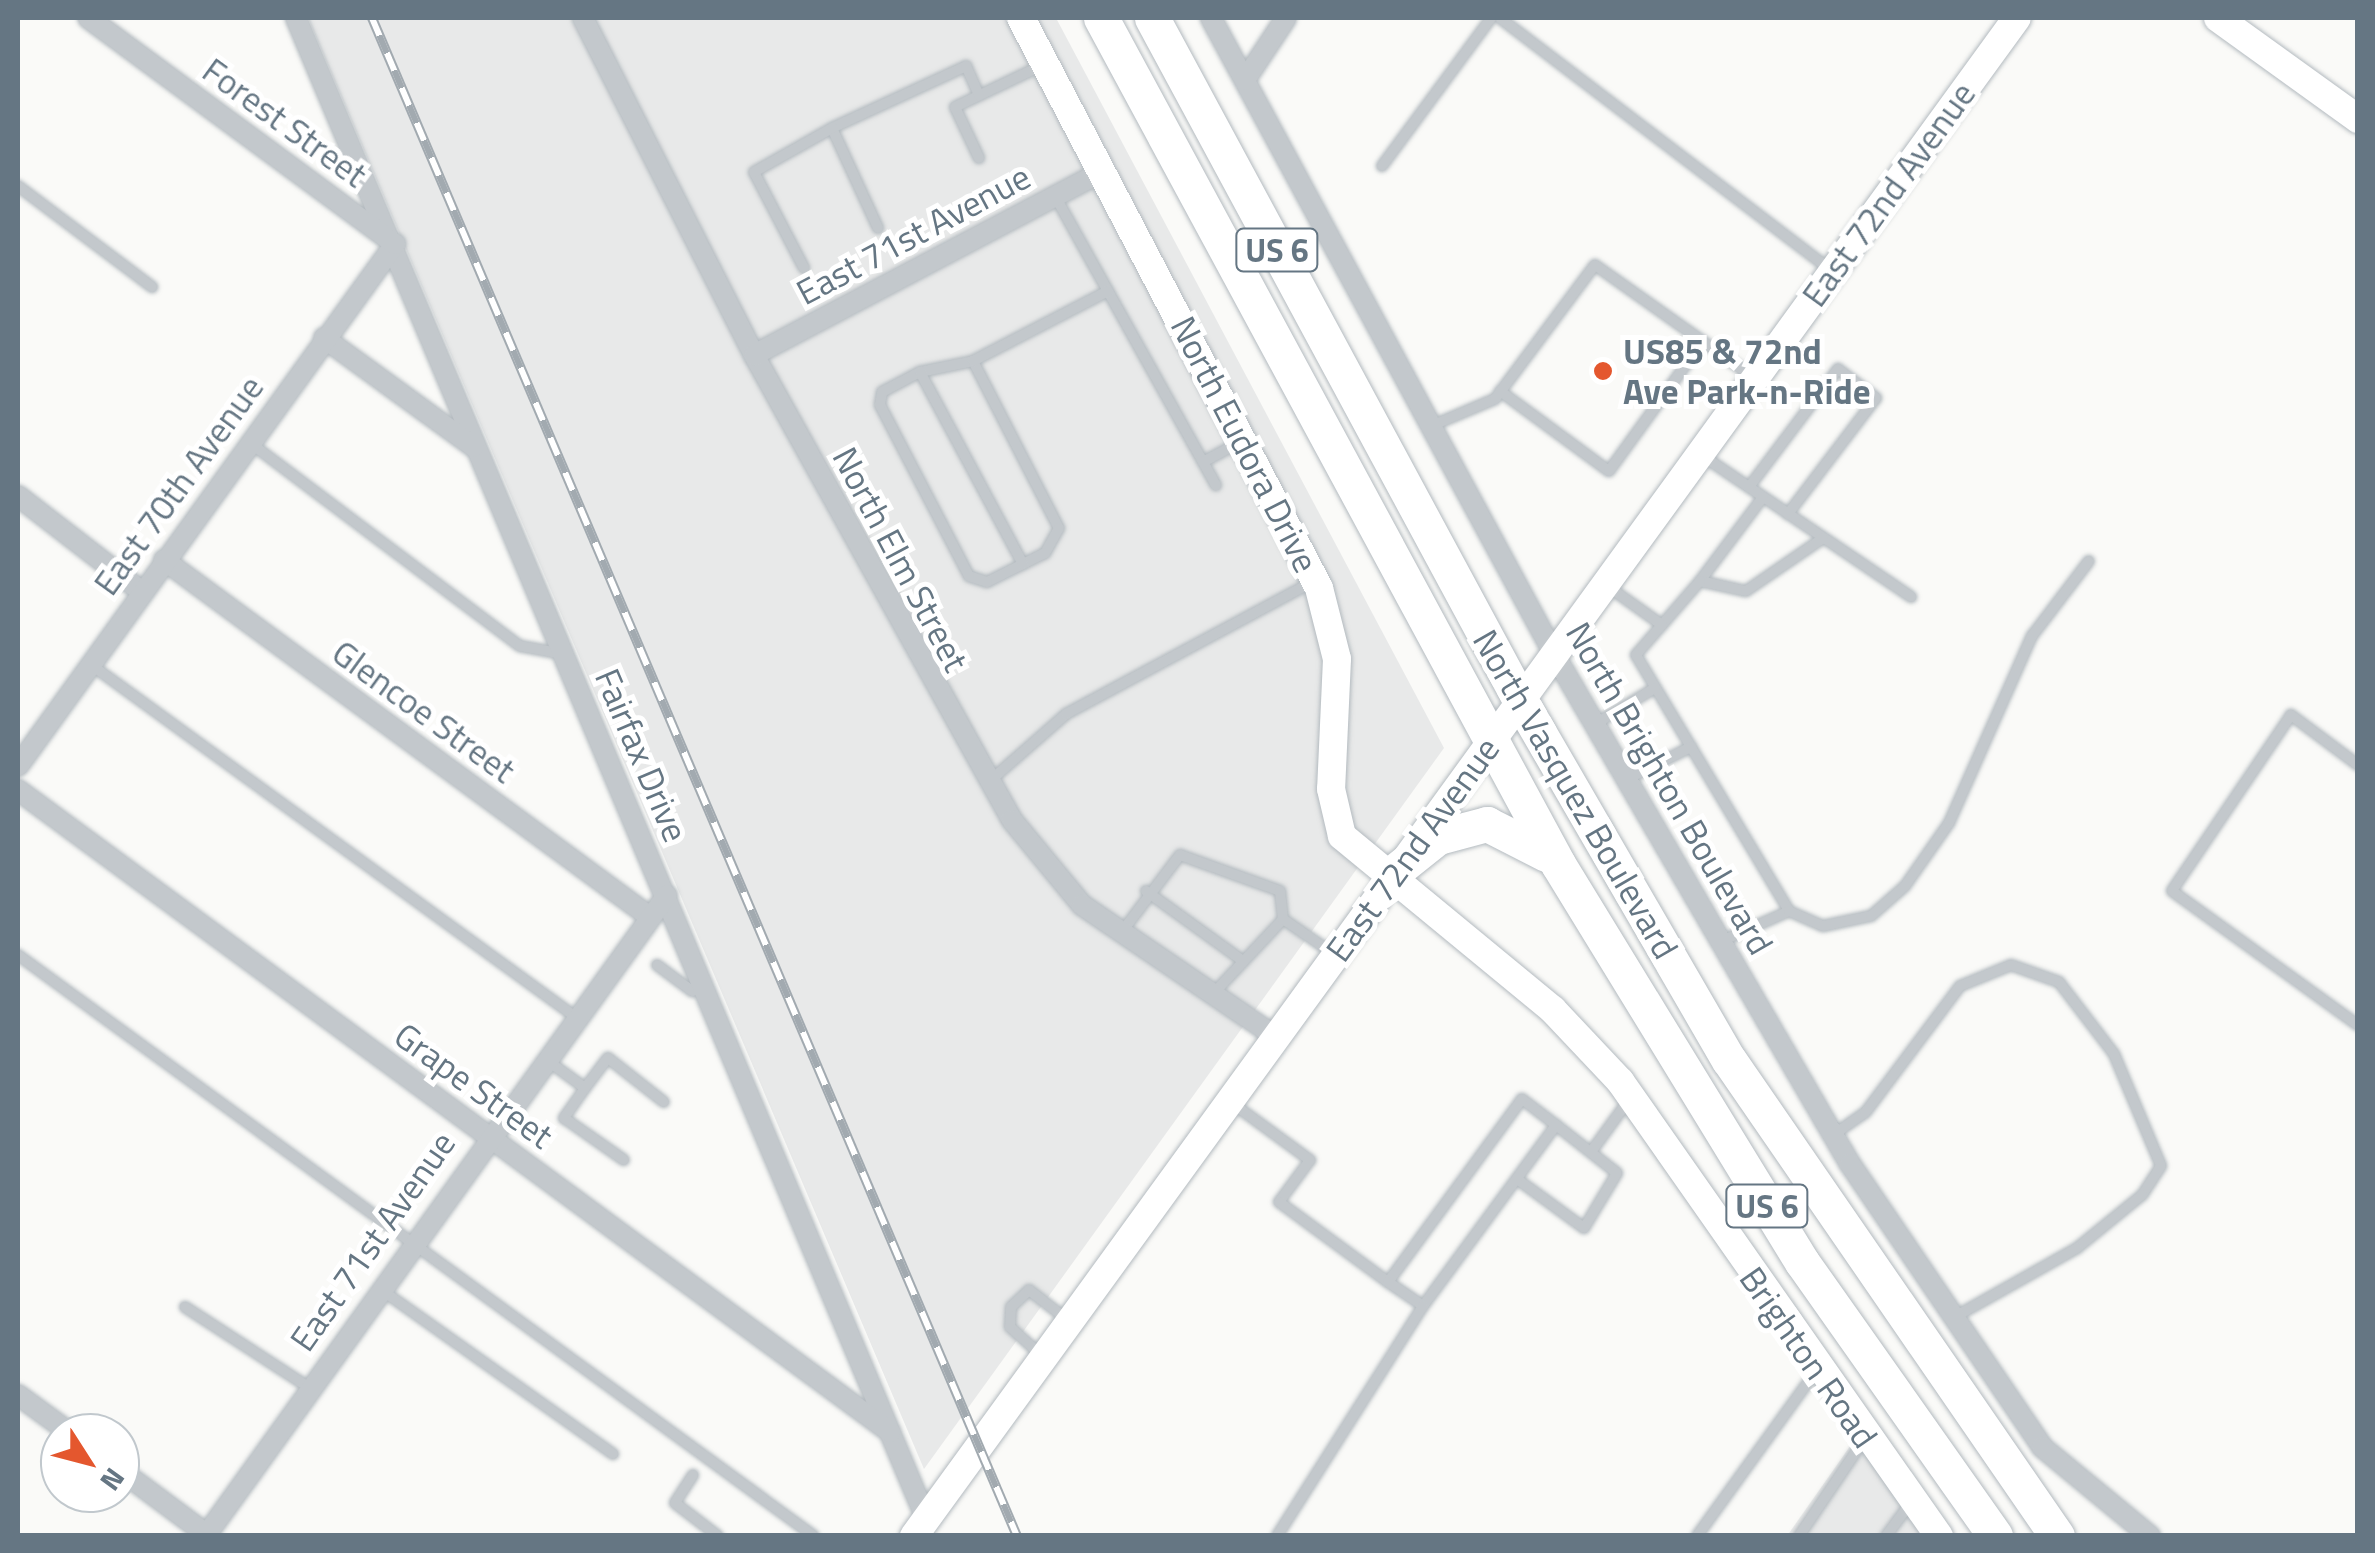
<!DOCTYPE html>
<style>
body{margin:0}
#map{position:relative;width:2375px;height:1553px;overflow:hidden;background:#fafaf8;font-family:"Titillium Web",sans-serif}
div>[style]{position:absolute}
.built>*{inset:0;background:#e8e9e9}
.roads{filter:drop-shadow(0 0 2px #b3babf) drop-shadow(0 0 2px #b3babf)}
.lane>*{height:10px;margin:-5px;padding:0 5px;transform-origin:5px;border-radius:5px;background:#c3c8cc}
.street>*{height:20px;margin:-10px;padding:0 10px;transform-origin:10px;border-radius:10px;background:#c3c8cc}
.secondary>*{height:28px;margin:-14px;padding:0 14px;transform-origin:14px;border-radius:14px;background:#fff}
.highway>*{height:35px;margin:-17.5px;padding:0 17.5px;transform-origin:17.5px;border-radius:17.5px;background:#fff}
.rail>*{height:10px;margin-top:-5px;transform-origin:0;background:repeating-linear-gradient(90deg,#fff 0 19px,#a2aab0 0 38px);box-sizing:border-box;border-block:2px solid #a2aab0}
.dots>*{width:28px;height:28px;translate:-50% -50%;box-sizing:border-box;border:5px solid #fff;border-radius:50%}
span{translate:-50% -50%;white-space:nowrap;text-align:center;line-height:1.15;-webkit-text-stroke:10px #fff;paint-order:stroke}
.shield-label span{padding:2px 8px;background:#fff;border:2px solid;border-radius:8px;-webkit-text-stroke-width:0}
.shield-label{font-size:32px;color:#657683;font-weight:700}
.street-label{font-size:35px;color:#657683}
.poi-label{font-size:35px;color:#657683;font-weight:700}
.left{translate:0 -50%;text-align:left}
.frame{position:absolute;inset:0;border:20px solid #657683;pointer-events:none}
.north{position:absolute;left:40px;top:1413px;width:100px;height:100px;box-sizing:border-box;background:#fff;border:2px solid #c1c8cd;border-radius:50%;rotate:126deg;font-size:28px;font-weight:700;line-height:40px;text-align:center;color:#657683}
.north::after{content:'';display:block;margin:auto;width:35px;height:45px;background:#e4572e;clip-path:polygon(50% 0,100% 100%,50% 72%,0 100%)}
</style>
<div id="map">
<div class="built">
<div style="clip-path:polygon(308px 18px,1056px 18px,1444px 748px,924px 1469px)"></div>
<div style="clip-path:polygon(1860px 1432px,1939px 1536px,1787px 1536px)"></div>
</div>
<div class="roads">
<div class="lane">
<div style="left:1500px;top:18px;width:417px;rotate:37.3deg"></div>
<div style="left:979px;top:158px;width:56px;rotate:-115.2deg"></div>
<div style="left:955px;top:107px;width:95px;rotate:-25.5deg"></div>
<div style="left:1382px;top:166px;width:184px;rotate:-53.6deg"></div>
<div style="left:18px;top:186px;width:168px;rotate:37deg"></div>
<div style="left:1055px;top:196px;width:331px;rotate:60.9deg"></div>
<div style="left:878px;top:228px;width:110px;rotate:-114.7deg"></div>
<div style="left:832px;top:128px;width:148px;rotate:-24.8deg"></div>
<div style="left:966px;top:66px;width:32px;rotate:66deg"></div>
<div style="left:804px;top:268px;width:108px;rotate:-117.5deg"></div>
<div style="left:754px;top:172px;width:90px;rotate:-29.4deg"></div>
<div style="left:973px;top:361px;width:188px;rotate:62.8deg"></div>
<div style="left:1059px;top:528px;width:29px;rotate:119deg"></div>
<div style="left:1045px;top:553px;width:65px;rotate:153.4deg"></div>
<div style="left:987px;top:582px;width:19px;rotate:-162deg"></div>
<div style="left:969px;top:576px;width:193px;rotate:-117.5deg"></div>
<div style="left:880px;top:405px;width:13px;rotate:-81deg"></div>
<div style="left:882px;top:392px;width:43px;rotate:-27.8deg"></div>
<div style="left:920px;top:372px;width:54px;rotate:-11.7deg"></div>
<div style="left:973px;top:361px;width:152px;rotate:-27.4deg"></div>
<div style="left:920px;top:372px;width:218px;rotate:61.8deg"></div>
<div style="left:1500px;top:391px;width:135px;rotate:36.3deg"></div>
<div style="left:1609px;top:471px;width:160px;rotate:-54.1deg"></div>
<div style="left:1431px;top:426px;width:69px;rotate:-22.9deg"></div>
<div style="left:1495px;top:399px;width:167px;rotate:-53.3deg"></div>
<div style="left:1595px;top:265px;width:194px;rotate:35.3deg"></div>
<div style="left:249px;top:442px;width:339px;rotate:37deg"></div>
<div style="left:520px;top:646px;width:44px;rotate:10.5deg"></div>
<div style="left:1700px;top:454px;width:255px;rotate:34.1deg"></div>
<div style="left:1203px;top:462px;width:44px;rotate:-28.3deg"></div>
<div style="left:1749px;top:487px;width:148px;rotate:-53deg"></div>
<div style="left:1838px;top:369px;width:48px;rotate:37.3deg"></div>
<div style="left:1876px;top:398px;width:146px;rotate:127.2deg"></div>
<div style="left:1763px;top:497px;width:105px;rotate:126.9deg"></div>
<div style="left:1700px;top:581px;width:47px;rotate:12.3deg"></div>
<div style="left:1746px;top:591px;width:93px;rotate:-34.5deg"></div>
<div style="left:1700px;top:581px;width:98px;rotate:130.9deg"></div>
<div style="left:1636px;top:655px;width:298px;rotate:59.1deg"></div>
<div style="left:1606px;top:585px;width:69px;rotate:35.5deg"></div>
<div style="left:90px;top:664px;width:597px;rotate:36.01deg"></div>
<div style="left:1595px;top:724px;width:70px;rotate:-31deg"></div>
<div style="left:2358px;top:765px;width:84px;rotate:-143.3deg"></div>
<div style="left:2291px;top:715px;width:212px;rotate:124.1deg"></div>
<div style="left:2172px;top:891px;width:229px;rotate:35.8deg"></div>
<div style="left:1627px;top:779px;width:72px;rotate:-26.6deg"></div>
<div style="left:991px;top:780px;width:100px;rotate:-41.3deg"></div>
<div style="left:1066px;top:714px;width:281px;rotate:-28.2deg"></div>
<div style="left:1146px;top:891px;width:115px;rotate:35.8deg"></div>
<div style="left:1121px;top:933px;width:98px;rotate:-52.9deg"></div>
<div style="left:1180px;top:855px;width:106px;rotate:19.8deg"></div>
<div style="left:1280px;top:891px;width:28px;rotate:84deg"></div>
<div style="left:1722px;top:941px;width:73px;rotate:-24.1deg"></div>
<div style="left:1789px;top:911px;width:37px;rotate:24deg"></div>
<div style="left:1823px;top:926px;width:49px;rotate:-11.8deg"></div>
<div style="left:1871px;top:916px;width:45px;rotate:-41.4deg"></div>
<div style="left:1905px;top:886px;width:77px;rotate:-55.1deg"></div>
<div style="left:1949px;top:823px;width:205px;rotate:-66.1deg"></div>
<div style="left:2032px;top:636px;width:94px;rotate:-52.8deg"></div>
<div style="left:18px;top:955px;width:985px;rotate:36.13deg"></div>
<div style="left:657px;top:965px;width:44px;rotate:36.6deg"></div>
<div style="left:692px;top:991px;width:12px;rotate:-55deg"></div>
<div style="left:1212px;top:995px;width:104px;rotate:-46.9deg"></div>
<div style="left:1283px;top:919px;width:62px;rotate:34.5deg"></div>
<div style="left:548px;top:1061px;width:46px;rotate:36.1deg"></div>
<div style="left:585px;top:1088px;width:37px;rotate:125deg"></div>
<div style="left:564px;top:1118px;width:73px;rotate:35deg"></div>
<div style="left:585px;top:1088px;width:38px;rotate:-53deg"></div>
<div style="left:608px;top:1058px;width:71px;rotate:38.2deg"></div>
<div style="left:1232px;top:1103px;width:97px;rotate:36.2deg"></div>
<div style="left:1310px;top:1160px;width:52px;rotate:126.4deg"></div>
<div style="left:1279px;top:1202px;width:135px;rotate:36.3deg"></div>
<div style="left:1833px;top:1135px;width:39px;rotate:-35deg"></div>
<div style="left:1865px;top:1113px;width:159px;rotate:-53.2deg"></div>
<div style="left:1960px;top:986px;width:55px;rotate:-22.4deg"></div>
<div style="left:2011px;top:965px;width:51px;rotate:19.5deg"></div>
<div style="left:2059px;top:982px;width:91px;rotate:52.6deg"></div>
<div style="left:2114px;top:1054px;width:121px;rotate:67.2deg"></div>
<div style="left:2161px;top:1166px;width:35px;rotate:123deg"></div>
<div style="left:2142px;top:1195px;width:84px;rotate:140.8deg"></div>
<div style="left:2077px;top:1248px;width:145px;rotate:150.6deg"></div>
<div style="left:1591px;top:1152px;width:63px;rotate:-54deg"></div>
<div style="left:1517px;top:1179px;width:83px;rotate:36.2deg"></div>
<div style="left:1584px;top:1228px;width:64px;rotate:-59deg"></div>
<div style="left:1617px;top:1173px;width:78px;rotate:-141.8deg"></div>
<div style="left:1556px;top:1125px;width:43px;rotate:-142.6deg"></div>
<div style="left:1522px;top:1099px;width:227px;rotate:126.2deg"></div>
<div style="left:1388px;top:1282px;width:42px;rotate:34.4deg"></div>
<div style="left:1423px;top:1306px;width:225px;rotate:-53.7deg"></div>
<div style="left:383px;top:1291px;width:282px;rotate:35.3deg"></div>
<div style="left:185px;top:1307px;width:147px;rotate:33deg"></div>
<div style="left:1041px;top:1355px;width:42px;rotate:-137.9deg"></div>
<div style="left:1010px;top:1327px;width:20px;rotate:-87deg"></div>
<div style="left:1011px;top:1307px;width:25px;rotate:-43deg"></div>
<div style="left:1029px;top:1290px;width:51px;rotate:37.8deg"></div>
<div style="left:693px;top:1475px;width:33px;rotate:123deg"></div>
<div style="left:675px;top:1503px;width:54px;rotate:37.5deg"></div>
<div style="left:1277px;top:1536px;width:272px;rotate:-57.6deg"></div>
<div style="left:1697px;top:1536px;width:203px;rotate:-54.2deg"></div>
<div style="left:1799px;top:1536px;width:118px;rotate:-56deg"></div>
<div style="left:1886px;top:1536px;width:44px;rotate:-53.4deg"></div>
</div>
<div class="street">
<div style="left:296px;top:18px;width:1627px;rotate:67.22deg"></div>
<div style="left:583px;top:18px;width:378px;rotate:63.1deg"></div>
<div style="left:754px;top:355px;width:532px;rotate:60.98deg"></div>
<div style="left:1012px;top:820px;width:110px;rotate:50.5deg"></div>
<div style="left:1082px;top:905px;width:235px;rotate:34.2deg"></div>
<div style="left:1211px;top:18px;width:723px;rotate:61.66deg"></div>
<div style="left:1554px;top:654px;width:590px;rotate:59.87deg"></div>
<div style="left:1850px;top:1164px;width:342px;rotate:55.8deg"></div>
<div style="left:2042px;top:1447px;width:140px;rotate:39.5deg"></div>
<div style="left:1245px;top:80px;width:74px;rotate:-56.5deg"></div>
<div style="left:324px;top:338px;width:185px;rotate:36deg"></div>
<div style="left:754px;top:355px;width:395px;rotate:-27.8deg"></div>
<div style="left:18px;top:496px;width:155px;rotate:37.7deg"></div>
<div style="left:164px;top:560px;width:598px;rotate:36.3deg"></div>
<div style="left:18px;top:766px;width:644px;rotate:-54.16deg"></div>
<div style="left:395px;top:244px;width:381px;rotate:-143.6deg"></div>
<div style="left:18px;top:790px;width:1083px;rotate:36.36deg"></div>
<div style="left:18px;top:1395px;width:64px;rotate:36.2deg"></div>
<div style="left:120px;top:1470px;width:111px;rotate:36.6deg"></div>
<div style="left:207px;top:1534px;width:787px;rotate:-54.25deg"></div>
</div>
<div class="secondary">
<div style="left:1021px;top:18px;width:643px;rotate:62.4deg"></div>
<div style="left:1319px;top:588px;width:73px;rotate:75.8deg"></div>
<div style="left:1337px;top:659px;width:130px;rotate:92.6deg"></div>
<div style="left:1331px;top:789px;width:48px;rotate:76.8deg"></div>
<div style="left:1342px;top:836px;width:273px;rotate:39.5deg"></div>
<div style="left:1553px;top:1010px;width:98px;rotate:46.7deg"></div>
<div style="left:1620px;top:1081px;width:556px;rotate:54.97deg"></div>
<div style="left:2218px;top:18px;width:173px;rotate:35.8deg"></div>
<div style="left:914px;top:1536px;width:1876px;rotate:-54deg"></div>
</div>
<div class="highway">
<div style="left:1101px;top:18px;width:962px;rotate:61.62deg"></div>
<div style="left:1558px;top:864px;width:467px;rotate:58.5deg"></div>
<div style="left:1802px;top:1262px;width:335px;rotate:54.8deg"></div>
<div style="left:1152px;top:18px;width:775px;rotate:61.65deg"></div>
<div style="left:1520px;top:700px;width:416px;rotate:59.9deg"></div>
<div style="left:1729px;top:1060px;width:578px;rotate:55.43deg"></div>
<div style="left:1399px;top:868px;width:50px;rotate:-38.5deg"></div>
<div style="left:1438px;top:837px;width:51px;rotate:-14.9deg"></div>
<div style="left:1487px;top:824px;width:66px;rotate:27deg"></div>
</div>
</div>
<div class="rail">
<div style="left:372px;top:18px;width:1649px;rotate:66.98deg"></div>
</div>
<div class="dots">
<div style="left:1603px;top:371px;background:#e4572e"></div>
</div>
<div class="shield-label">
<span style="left:1277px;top:250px">US 6</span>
<span style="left:1767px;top:1206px">US 6</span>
</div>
<div class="street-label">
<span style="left:285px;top:122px;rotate:36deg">Forest Street</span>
<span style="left:1888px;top:194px;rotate:-54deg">East 72nd Avenue</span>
<span style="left:913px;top:234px;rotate:-28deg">East 71st Avenue</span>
<span style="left:1245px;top:444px;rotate:63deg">North Eudora Drive</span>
<span style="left:178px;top:485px;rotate:-54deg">East 70th Avenue</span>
<span style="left:901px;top:559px;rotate:62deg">North Elm Street</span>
<span style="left:424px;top:711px;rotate:36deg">Glencoe Street</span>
<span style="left:642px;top:755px;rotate:67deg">Fairfax Drive</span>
<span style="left:1670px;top:788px;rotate:60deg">North Brighton Boulevard</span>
<span style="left:1576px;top:794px;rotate:60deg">North Vasquez Boulevard</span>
<span style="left:1412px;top:849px;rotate:-54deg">East 72nd Avenue</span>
<span style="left:474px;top:1085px;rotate:36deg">Grape Street</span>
<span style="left:372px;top:1241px;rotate:-55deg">East 71st Avenue</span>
<span style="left:1809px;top:1357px;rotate:55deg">Brighton Road</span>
</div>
<div class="poi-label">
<span class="left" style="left:1623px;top:371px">US85 &amp; 72nd<br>Ave Park-n-Ride</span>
</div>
<div class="frame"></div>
<div class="north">N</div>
</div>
